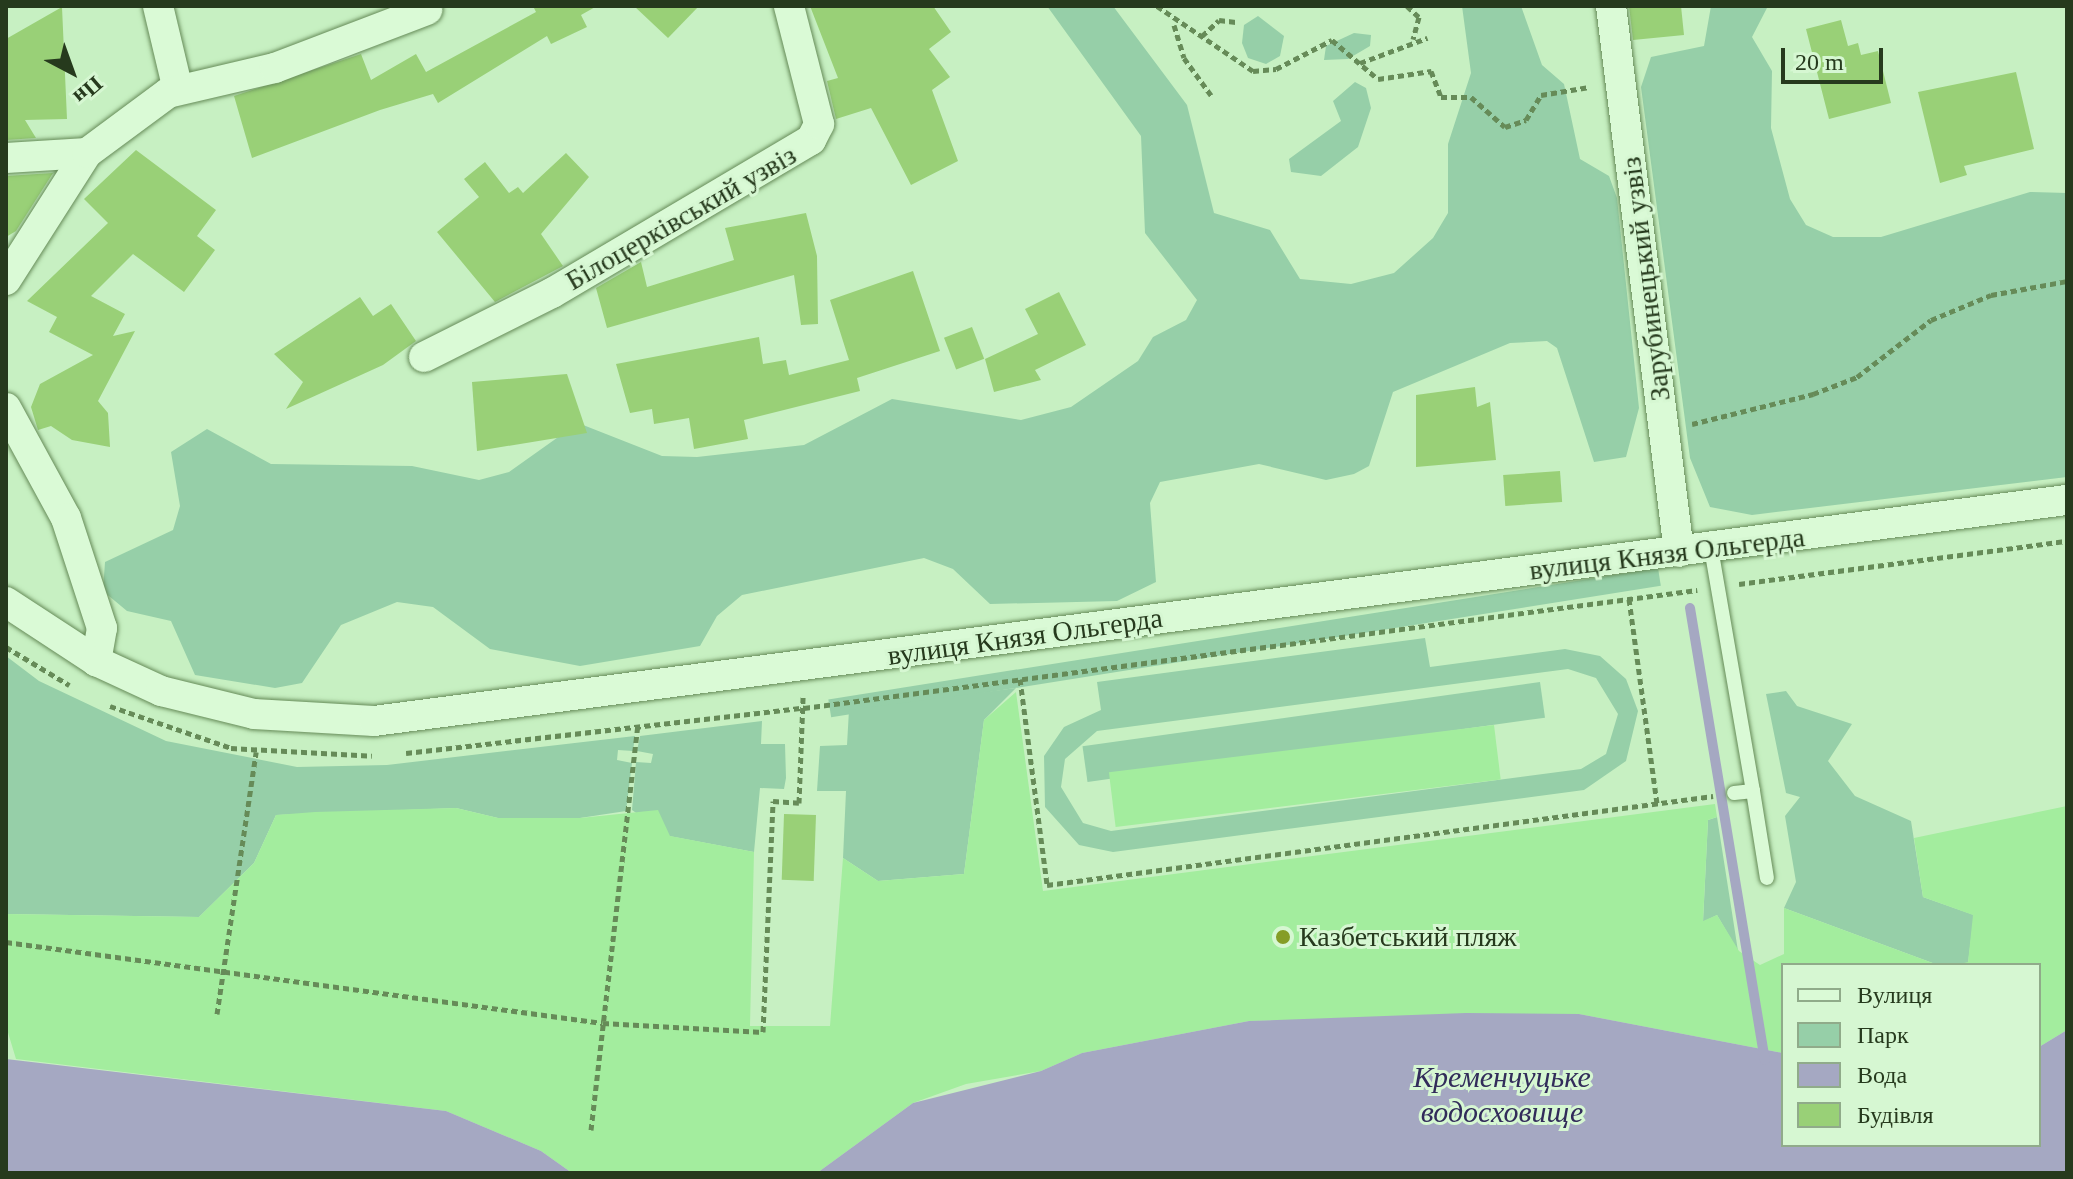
<!DOCTYPE html>
<meta charset="utf-8">
<style>
body{margin:0}
#map{position:relative;width:2073px;height:1179px;overflow:hidden;background:#c7f0c2;font-family:"Times New Roman",serif}
div>[style]{position:absolute}
.green>*{inset:0;background:#96cfa8;transform-origin:0 0}
.sand>*{inset:0;background:#a3ed9e;transform-origin:0 0}
.water>*{inset:0;background:#a5a8c2}
.stream>*{height:10px;margin:-5px;padding:0 5px;transform-origin:5px;border-radius:5px;background:#a5a8c2}
.building>*{inset:0;background:#99d077;transform-origin:0 0}
.path>*{height:5px;margin-top:-2.5px;transform-origin:0;background:repeating-linear-gradient(90deg,#668b58 0 6px,transparent 0 10px)}
.roads{filter:drop-shadow(0 0 2px #668b58) drop-shadow(0 0 2px #668b58)}
.lane>*{height:14px;margin:-7px;padding:0 7px;transform-origin:7px;border-radius:7px;background:#dafad6}
.street>*{height:30px;margin:-15px;padding:0 15px;transform-origin:15px;border-radius:15px;background:#dafad6}
.dots>*{width:22px;height:22px;translate:-50% -50%;box-sizing:border-box;border:4px solid #d6f7d2;border-radius:50%}
span{translate:-50% -50%;white-space:nowrap;text-align:center;line-height:1.15;-webkit-text-stroke:6px #d6f7d2;paint-order:stroke}
.street-label{font-size:28px;color:#263a1d}
.poi-label{font-size:28px;color:#263a1d}
.left{translate:0 -50%;text-align:left}
.water-label{font-size:30px;color:#322c5a;font-style:italic}
.frame{position:absolute;inset:0;border:8px solid #263a1d;pointer-events:none}
.legend{position:absolute;left:1781px;top:963px;width:260px;height:184px;box-sizing:border-box;background:#d6f7d2;border:2px solid #90ab8a;margin:0;padding:10px 14px;list-style:none;font-size:24px;color:#263a1d}
.legend li{display:flex;align-items:center;gap:16px;height:40px}
.legend b{width:40px;border:2px solid #90ab8a}
.north{position:absolute;left:32px;top:32px;width:80px;height:80px;-webkit-text-stroke:6px #d6f7d2;paint-order:stroke;rotate:139deg;font-size:22px;font-weight:700;line-height:32px;text-align:center;color:#263a1d}
.north::after{content:'';display:block;margin:auto;width:28px;height:36px;background:#263a1d;clip-path:polygon(50% 0,100% 100%,50% 72%,0 100%)}
.scale{position:absolute;left:1781px;top:48px;width:102px;height:36px;box-sizing:border-box;border:4px solid #263a1d;border-top:0;padding-left:10px;font-size:24px;line-height:28px;white-space:nowrap;color:#263a1d;-webkit-text-stroke:6px #d6f7d2;paint-order:stroke}
</style>
<div id="map">
<div class="green">
<div style="clip-path:polygon(1047px 6px,1113px 6px,1187px 105px,1214px 213px,1270px 230px,1300px 279px,1351px 284px,1394px 273px,1433px 238px,1448px 213px,1448px 144px,1471px 73px,1462px 6px,1521px 6px,1542px 65px,1564px 84px,1580px 159px,1609px 176px,1617px 198px,1639px 408px,1626px 457px,1594px 462px,1557px 348px,1547px 341px,1510px 343px,1393px 392px,1369px 466px,1354px 474px,1326px 480px,1259px 464px,1160px 482px,1150px 503px,1156px 582px,1117px 601px,990px 604px,953px 569px,924px 558px,742px 595px,717px 616px,700px 646px,580px 666px,490px 649px,433px 607px,397px 602px,341px 625px,302px 683px,275px 688px,195px 675px,171px 621px,127px 611px,103px 591px,105px 562px,173px 530px,180px 506px,171px 452px,207px 429px,271px 464px,412px 466px,479px 480px,509px 472px,578px 423px,662px 456px,697px 457px,804px 445px,892px 399px,1021px 420px,1071px 407px,1138px 361px,1153px 337px,1186px 320px,1197px 300px,1145px 233px,1141px 136px)"></div>
<div style="clip-path:polygon(1711px 6px,1768px 6px,1752px 37px,1772px 71px,1771px 128px,1790px 199px,1806px 225px,1833px 237px,1881px 237px,2030px 192px,2067px 193px,2067px 477px,1752px 515px,1710px 507px,1690px 458px,1641px 87px,1651px 57px,1704px 46px)"></div>
<div style="clip-path:polygon(1258px 16px,1284px 36px,1280px 56px,1266px 64px,1248px 58px,1242px 43px,1244px 25px)"></div>
<div style="clip-path:polygon(1354px 33px,1371px 35px,1370px 46px,1348px 59px,1324px 60px,1326px 46px)"></div>
<div style="clip-path:polygon(1355px 82px,1366px 88px,1371px 108px,1358px 147px,1321px 176px,1291px 172px,1289px 159px,1341px 121px,1333px 101px)"></div>
<div style="left:1658px;top:568px;width:18px;height:840px;rotate:81deg"></div>
<div style="clip-path:polygon(evenodd,1425px 638px,1430px 667px,1565px 649px,1600px 656px,1626px 679px,1638px 711px,1626px 761px,1584px 790px,1113px 852px,1079px 845px,1045px 807px,1044px 756px,1064px 727px,1101px 710px,1097px 682px,1425px 638px,1568px 669px,1596px 678px,1618px 714px,1606px 754px,1581px 769px,1111px 831px,1083px 823px,1061px 787px,1065px 759px,1097px 731px,1568px 669px)"></div>
<div style="clip-path:polygon(6px 656px,39px 681px,166px 741px,297px 767px,387px 765px,635px 736px,633px 751px,618px 750px,617px 760px,632px 763px,626px 811px,580px 818px,498px 818px,456px 808px,276px 815px,254px 863px,199px 917px,6px 914px)"></div>
<div style="left:1540px;top:682px;width:36px;height:462px;rotate:82deg"></div>
<div style="clip-path:polygon(1016px 688px,984px 720px,964px 874px,878px 881px,843px 858px,846px 791px,817px 791px,820px 746px,847px 745px,849px 710px)"></div>
<div style="clip-path:polygon(1786px 691px,1797px 706px,1852px 724px,1828px 761px,1855px 796px,1911px 821px,1923px 897px,1974px 915px,1968px 963px,1938px 965px,1784px 908px,1796px 882px,1785px 816px,1800px 797px,1786px 793px,1766px 694px)"></div>
<div style="clip-path:polygon(762px 721px,761px 744px,785px 744px,786px 778px,784px 789px,760px 788px,754px 852px,669px 836px,632px 810px,636px 762px,651px 763px,653px 754px,637px 751px,640px 736px)"></div>
<div style="clip-path:polygon(1717px 817px,1738px 951px,1717px 915px,1703px 922px,1708px 820px)"></div>
</div>
<div class="sand">
<div style="clip-path:polygon(1016px 692px,1043px 891px,1715px 804px,1717px 817px,1708px 820px,1703px 921px,1717px 915px,1739px 951px,1760px 965px,1784px 954px,1784px 908px,1938px 965px,1783px 965px,1783px 1053px,1579px 1014px,1249px 1021px,1082px 1053px,1041px 1071px,966px 1084px,913px 1103px,817px 1173px,572px 1173px,541px 1151px,446px 1111px,16px 1059px,6px 1026px,6px 914px,199px 917px,254px 863px,276px 815px,315px 812px,456px 808px,498px 818px,580px 818px,658px 810px,670px 836px,754px 852px,750px 1026px,830px 1026px,843px 858px,878px 881px,964px 874px,984px 720px)"></div>
<div style="left:1494px;top:725px;width:55px;height:388px;rotate:83deg"></div>
<div style="clip-path:polygon(2067px 806px,2067px 1030px,2039px 1047px,2039px 965px,1956px 965px,1968px 962px,1973px 915px,1923px 897px,1914px 838px)"></div>
</div>
<div class="water">
<div style="clip-path:polygon(1466px 1013px,1579px 1014px,1783px 1053px,1783px 1145px,2039px 1145px,2039px 1047px,2067px 1030px,2067px 1173px,817px 1173px,913px 1103px,1041px 1071px,1082px 1053px,1249px 1021px)"></div>
<div style="clip-path:polygon(6px 1059px,446px 1111px,541px 1151px,572px 1173px,6px 1173px)"></div>
</div>
<div class="stream">
<div style="left:1690px;top:608px;width:458px;rotate:80.6deg"></div>
</div>
<div class="building">
<div style="clip-path:polygon(533px 6px,597px 6px,581px 15px,587px 27px,551px 44px,547px 36px,438px 103px,433px 94px,380px 110px,252px 158px,234px 96px,361px 54px,371px 80px,416px 54px,426px 72px,536px 12px)"></div>
<div style="clip-path:polygon(634px 6px,699px 6px,668px 38px)"></div>
<div style="clip-path:polygon(810px 6px,933px 6px,951px 32px,929px 49px,950px 77px,932px 90px,958px 161px,911px 185px,871px 108px,836px 119px,827px 81px,838px 78px)"></div>
<div style="clip-path:polygon(1629px 6px,1681px 6px,1684px 35px,1633px 40px)"></div>
<div style="clip-path:polygon(62px 7px,67px 119px,25px 120px,36px 138px,6px 140px,6px 39px)"></div>
<div style="clip-path:polygon(1841px 20px,1848px 46px,1858px 43px,1861px 55px,1878px 51px,1891px 103px,1829px 119px,1806px 29px)"></div>
<div style="clip-path:polygon(2016px 72px,2034px 149px,1964px 166px,1967px 175px,1940px 183px,1918px 92px)"></div>
<div style="clip-path:polygon(136px 150px,216px 210px,197px 236px,215px 250px,184px 292px,133px 254px,91px 296px,125px 314px,113px 336px,135px 331px,98px 401px,108px 413px,110px 447px,72px 440px,51px 426px,38px 430px,31px 407px,40px 384px,93px 355px,49px 332px,57px 317px,27px 301px,108px 223px,84px 199px)"></div>
<div style="clip-path:polygon(566px 153px,589px 177px,541px 234px,563px 266px,495px 302px,437px 232px,479px 197px,464px 179px,485px 162px,509px 193px,518px 187px,523px 193px)"></div>
<div style="clip-path:polygon(53px 173px,16px 231px,6px 237px,6px 176px)"></div>
<div style="clip-path:polygon(806px 213px,817px 256px,818px 324px,801px 325px,794px 275px,607px 328px,596px 288px,641px 262px,647px 287px,734px 260px,725px 228px)"></div>
<div style="clip-path:polygon(913px 271px,940px 351px,857px 378px,860px 391px,744px 420px,748px 439px,694px 449px,689px 418px,654px 424px,652px 409px,630px 413px,616px 364px,759px 337px,763px 364px,786px 360px,789px 375px,849px 360px,830px 300px)"></div>
<div style="clip-path:polygon(1059px 292px,1086px 345px,1035px 370px,1041px 380px,994px 392px,985px 359px,1038px 334px,1025px 309px)"></div>
<div style="clip-path:polygon(360px 297px,373px 316px,391px 304px,416px 341px,383px 365px,286px 409px,303px 382px,274px 354px)"></div>
<div style="left:972px;top:327px;width:34px;height:30px;rotate:69deg"></div>
<div style="clip-path:polygon(567px 374px,587px 433px,477px 451px,472px 382px)"></div>
<div style="clip-path:polygon(1475px 387px,1477px 407px,1490px 402px,1496px 460px,1416px 467px,1416px 395px)"></div>
<div style="left:1560px;top:471px;width:31px;height:57px;rotate:86deg"></div>
<div style="left:816px;top:815px;width:66px;height:32px;rotate:92deg"></div>
</div>
<div class="path">
<div style="left:1157px;top:6px;width:116px;rotate:34.1deg"></div>
<div style="left:1253px;top:71px;width:23px;rotate:-5deg"></div>
<div style="left:1276px;top:69px;width:63px;rotate:-27.4deg"></div>
<div style="left:1332px;top:40px;width:60px;rotate:40.3deg"></div>
<div style="left:1378px;top:79px;width:54px;rotate:-8.6deg"></div>
<div style="left:1431px;top:71px;width:28px;rotate:69deg"></div>
<div style="left:1441px;top:97px;width:30px"></div>
<div style="left:1471px;top:97px;width:45px;rotate:41.4deg"></div>
<div style="left:1505px;top:127px;width:22px;rotate:-18deg"></div>
<div style="left:1526px;top:120px;width:29px;rotate:-59deg"></div>
<div style="left:1541px;top:95px;width:49px;rotate:-9.5deg"></div>
<div style="left:1407px;top:6px;width:16px;rotate:43deg"></div>
<div style="left:1419px;top:17px;width:23px;rotate:105deg"></div>
<div style="left:1174px;top:25px;width:34px;rotate:73deg"></div>
<div style="left:1184px;top:58px;width:46px;rotate:53.9deg"></div>
<div style="left:1202px;top:36px;width:23px;rotate:-43deg"></div>
<div style="left:1219px;top:20px;width:17px;rotate:7deg"></div>
<div style="left:1360px;top:63px;width:72px;rotate:-20.5deg"></div>
<div style="left:1692px;top:424px;width:125px;rotate:-13.9deg"></div>
<div style="left:1813px;top:394px;width:47px;rotate:-21.1deg"></div>
<div style="left:1857px;top:377px;width:93px;rotate:-37.6deg"></div>
<div style="left:1931px;top:320px;width:65px;rotate:-22.6deg"></div>
<div style="left:1991px;top:295px;width:77px;rotate:-10.4deg"></div>
<div style="left:1739px;top:584px;width:331px;rotate:-7.5deg"></div>
<div style="left:1629px;top:599px;width:207px;rotate:82.2deg"></div>
<div style="left:6px;top:647px;width:74px;rotate:31.1deg"></div>
<div style="left:1020px;top:679px;width:208px;rotate:82.5deg"></div>
<div style="left:1047px;top:885px;width:672px;rotate:-7.61deg"></div>
<div style="left:110px;top:706px;width:128px;rotate:19.1deg"></div>
<div style="left:231px;top:748px;width:141px;rotate:3.2deg"></div>
<div style="left:406px;top:753px;width:401px;rotate:-6.5deg"></div>
<div style="left:804px;top:708px;width:901px;rotate:-7.53deg"></div>
<div style="left:6px;top:942px;width:602px;rotate:7.73deg"></div>
<div style="left:603px;top:1023px;width:160px;rotate:3.2deg"></div>
<div style="left:763px;top:1032px;width:231px;rotate:-87.5deg"></div>
<div style="left:773px;top:801px;width:26px;rotate:4deg"></div>
<div style="left:799px;top:803px;width:106px;rotate:-87.8deg"></div>
<div style="left:217px;top:1014px;width:265px;rotate:-81.5deg"></div>
<div style="left:591px;top:1130px;width:408px;rotate:-83.4deg"></div>
</div>
<div class="roads">
<div class="lane">
<div style="left:1711px;top:548px;width:247px;rotate:80.2deg"></div>
<div style="left:1753px;top:791px;width:19px;rotate:174deg"></div>
<div style="left:1753px;top:791px;width:88px;rotate:80.9deg"></div>
</div>
<div class="street">
<div style="left:158px;top:6px;width:86px;rotate:76.6deg"></div>
<div style="left:1611px;top:6px;width:550px;rotate:82.9deg"></div>
<div style="left:6px;top:158px;width:81px;rotate:-3.5deg"></div>
<div style="left:6px;top:280px;width:151px;rotate:-57.5deg"></div>
<div style="left:87px;top:153px;width:101px;rotate:-36.5deg"></div>
<div style="left:168px;top:93px;width:110px;rotate:-13.2deg"></div>
<div style="left:275px;top:68px;width:163px;rotate:-20.9deg"></div>
<div style="left:424px;top:357px;width:143px;rotate:-26.6deg"></div>
<div style="left:552px;top:293px;width:301px;rotate:-30.6deg"></div>
<div style="left:811px;top:140px;width:18px;rotate:-63deg"></div>
<div style="left:819px;top:124px;width:122px;rotate:-104.3deg"></div>
<div style="left:6px;top:408px;width:125px;rotate:61.4deg"></div>
<div style="left:66px;top:518px;width:116px;rotate:71.9deg"></div>
<div style="left:102px;top:628px;width:34px;rotate:100deg"></div>
<div style="left:6px;top:602px;width:108px;rotate:33.2deg"></div>
<div style="left:96px;top:661px;width:72px;rotate:24.8deg"></div>
<div style="left:161px;top:691px;width:96px;rotate:13.9deg"></div>
<div style="left:254px;top:714px;width:120px;rotate:3.3deg"></div>
<div style="left:374px;top:721px;width:1707px;rotate:-7.44deg"></div>
</div>
</div>
<div class="dots">
<div style="left:1283px;top:937px;background:#859d26"></div>
</div>
<div class="street-label">
<span style="left:681px;top:218px;rotate:-30deg">Білоцерківський узвіз</span>
<span style="left:1646px;top:279px;rotate:-97deg">Зарубинецький узвіз</span>
<span style="left:1667px;top:554px;rotate:-7deg">вулиця Князя Ольгерда</span>
<span style="left:1025px;top:637px;rotate:-8deg">вулиця Князя Ольгерда</span>
</div>
<div class="poi-label">
<span class="left" style="left:1299px;top:937px">Казбетський пляж</span>
</div>
<div class="water-label">
<span style="left:1502px;top:1094px">Кременчуцьке<br>водосховище</span>
</div>
<div class="frame"></div>
<ul class="legend">
<li><b style="height:10px;background:#dafad6"></b>Вулиця</li>
<li><b style="height:22px;background:#96cfa8"></b>Парк</li>
<li><b style="height:22px;background:#a5a8c2"></b>Вода</li>
<li><b style="height:22px;background:#99d077"></b>Будівля</li>
</ul>
<div class="north">Пн</div>
<div class="scale">20 m</div>
</div>
